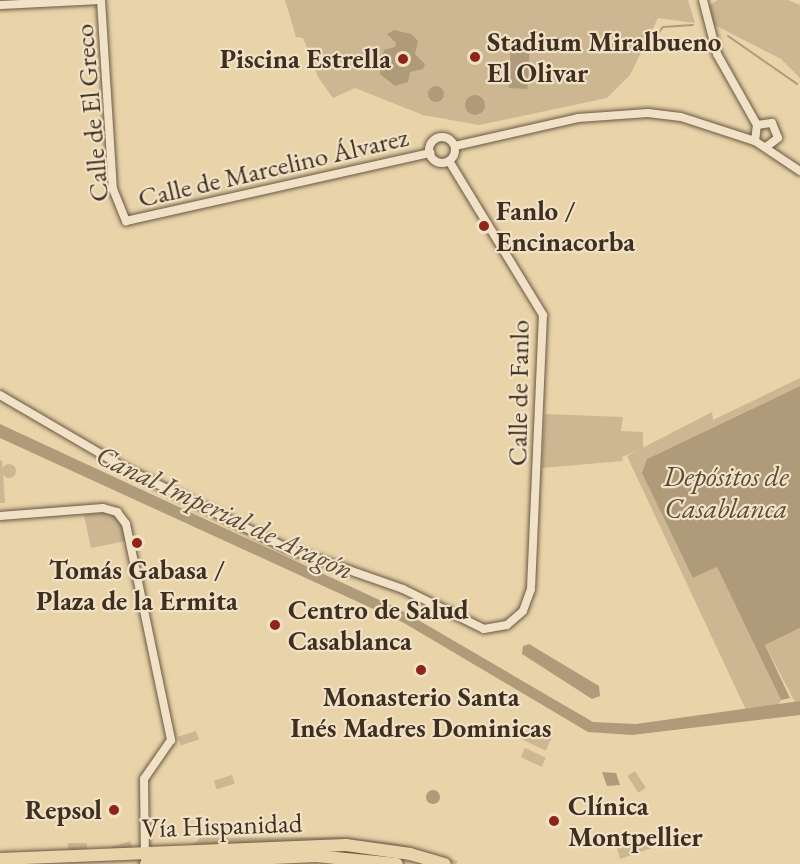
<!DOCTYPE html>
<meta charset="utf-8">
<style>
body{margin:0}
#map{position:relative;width:800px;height:864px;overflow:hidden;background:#e9d3a9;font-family:"EB Garamond",serif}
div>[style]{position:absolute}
.green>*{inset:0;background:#ccb792;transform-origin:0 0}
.round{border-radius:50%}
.water>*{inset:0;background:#af9b7a;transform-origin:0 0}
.stream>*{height:2px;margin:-1px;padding:0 1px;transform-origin:1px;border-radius:1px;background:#af9b7a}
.roads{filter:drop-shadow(0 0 2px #695842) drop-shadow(0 0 2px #695842)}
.tertiary>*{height:8px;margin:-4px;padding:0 4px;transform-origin:4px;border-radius:4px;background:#f1e2c7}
.tertiary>.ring{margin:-4px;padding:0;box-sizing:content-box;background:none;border:8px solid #f1e2c7;border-radius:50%}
.trunk>*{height:12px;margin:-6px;padding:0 6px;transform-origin:6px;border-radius:6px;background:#e9d3a9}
.dots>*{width:16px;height:16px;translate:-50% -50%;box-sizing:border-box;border:3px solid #f1e2c7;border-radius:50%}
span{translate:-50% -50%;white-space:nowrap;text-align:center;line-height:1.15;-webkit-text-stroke:4.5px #f1e2c7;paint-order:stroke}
.poi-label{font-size:27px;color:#3e2f20;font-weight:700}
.left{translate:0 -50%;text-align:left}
.right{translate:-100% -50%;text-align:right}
.street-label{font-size:27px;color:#3e2f20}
.water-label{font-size:28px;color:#5a4a36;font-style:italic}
</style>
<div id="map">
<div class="green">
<div style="clip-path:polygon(285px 0,688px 0,695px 23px,658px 18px,630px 75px,607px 98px,479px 125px,423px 115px,355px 88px,333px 98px,318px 77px,303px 38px,296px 37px)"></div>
<div style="clip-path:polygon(718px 0,788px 0,800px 5px,800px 78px,781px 59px,703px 19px,702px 10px)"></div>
<div style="clip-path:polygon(800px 378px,800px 386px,647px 459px,693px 578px,717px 567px,781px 700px,778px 705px,746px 710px,627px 456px,712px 412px,713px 420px)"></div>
<div style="clip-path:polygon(545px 414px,623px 417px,621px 431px,643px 432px,643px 448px,622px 457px,623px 461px,542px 468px)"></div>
<div style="clip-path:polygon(2px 460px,5px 503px,0 503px,0 461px)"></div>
<div class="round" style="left:2px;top:464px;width:14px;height:14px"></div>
<div style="clip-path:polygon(110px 511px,121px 521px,126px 541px,91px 548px,84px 515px)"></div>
<div style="clip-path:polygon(800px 628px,800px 701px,795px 702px,765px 645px)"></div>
<div style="left:529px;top:725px;width:26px;height:16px;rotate:25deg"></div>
<div style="left:196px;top:731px;width:9px;height:19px;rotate:72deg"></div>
<div style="left:525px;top:748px;width:23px;height:10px;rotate:25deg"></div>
<div style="left:635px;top:771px;width:20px;height:9px;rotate:57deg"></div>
<div style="left:232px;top:775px;width:9px;height:19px;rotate:72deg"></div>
<div style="clip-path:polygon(341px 837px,399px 844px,458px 861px,456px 864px,335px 840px,193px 845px,200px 838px)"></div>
<div style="clip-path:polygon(648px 837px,652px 848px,620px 859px,616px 845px)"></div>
<div style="left:130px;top:841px;width:6px;height:33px;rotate:72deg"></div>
<div style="left:87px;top:843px;width:7px;height:19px;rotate:90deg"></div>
</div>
<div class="water">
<div style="clip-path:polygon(394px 30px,411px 34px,418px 41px,415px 54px,425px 64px,423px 69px,410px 72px,408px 82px,395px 86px,380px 74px,381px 68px,391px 66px,391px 61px,382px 57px,384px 50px,395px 47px,396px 43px,387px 34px)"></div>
<div style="left:511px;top:42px;width:19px;height:46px;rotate:3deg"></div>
<div class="round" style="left:428px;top:86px;width:16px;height:16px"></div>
<div class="round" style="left:465px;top:95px;width:20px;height:20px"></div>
<div style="clip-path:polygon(800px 386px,800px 628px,765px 645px,790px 698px,781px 700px,717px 567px,693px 578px,642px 473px,647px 459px)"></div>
<div style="clip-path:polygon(0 424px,401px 610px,593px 722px,636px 724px,800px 701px,800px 715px,632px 735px,588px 732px,404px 623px,0 438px)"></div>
<div style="clip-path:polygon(529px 644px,599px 686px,600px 696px,592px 699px,522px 654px,523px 646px)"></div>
<div style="clip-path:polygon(602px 772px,616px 773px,620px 785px,607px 786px)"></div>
<div class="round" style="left:426px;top:790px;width:14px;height:14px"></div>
</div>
<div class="stream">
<div style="left:728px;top:36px;width:84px;rotate:34.8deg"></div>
<div style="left:650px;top:44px;width:21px;rotate:-53deg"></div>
<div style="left:663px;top:27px;width:30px;rotate:-4deg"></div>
</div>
<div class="roads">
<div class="tertiary">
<div style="left:703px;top:0;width:56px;rotate:75.5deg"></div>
<div style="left:717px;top:54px;width:81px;rotate:60.6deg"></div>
<div style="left:0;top:5px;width:101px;rotate:-2.8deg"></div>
<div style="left:101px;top:0;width:189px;rotate:86.4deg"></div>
<div style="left:113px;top:189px;width:35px;rotate:68deg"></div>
<div style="left:126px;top:221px;width:312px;rotate:-12.6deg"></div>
<div class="ring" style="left:429px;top:137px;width:18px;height:18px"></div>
<div style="left:755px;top:141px;width:16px;rotate:-83deg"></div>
<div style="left:757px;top:125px;width:15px;rotate:-8deg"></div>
<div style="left:772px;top:123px;width:16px;rotate:68deg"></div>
<div style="left:778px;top:138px;width:15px;rotate:143deg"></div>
<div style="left:455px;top:146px;width:126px;rotate:-12.8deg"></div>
<div style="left:578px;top:118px;width:70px;rotate:-4.1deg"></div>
<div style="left:648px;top:113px;width:33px;rotate:7deg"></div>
<div style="left:681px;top:117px;width:78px;rotate:18deg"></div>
<div style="left:755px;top:141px;width:54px;rotate:33.7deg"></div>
<div style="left:0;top:395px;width:143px;rotate:30.3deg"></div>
<div style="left:123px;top:467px;width:182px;rotate:26.4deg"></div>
<div style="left:286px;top:548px;width:124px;rotate:19.3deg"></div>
<div style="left:403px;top:589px;width:90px;rotate:26.3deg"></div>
<div style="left:484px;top:629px;width:23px;rotate:-10deg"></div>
<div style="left:507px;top:625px;width:21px;rotate:-41deg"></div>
<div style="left:523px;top:611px;width:23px;rotate:-70deg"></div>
<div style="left:531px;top:589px;width:274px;rotate:-87.5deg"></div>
<div style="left:543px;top:315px;width:180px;rotate:-121.4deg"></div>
<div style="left:0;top:516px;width:103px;rotate:-4.4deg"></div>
<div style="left:103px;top:508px;width:15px;rotate:16deg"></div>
<div style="left:117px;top:512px;width:15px;rotate:53deg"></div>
<div style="left:126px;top:524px;width:221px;rotate:78.2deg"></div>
<div style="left:171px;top:740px;width:47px;rotate:124.7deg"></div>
<div style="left:144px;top:779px;width:79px;rotate:89.3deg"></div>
</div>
<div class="trunk">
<div style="left:0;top:859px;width:346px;rotate:-2.3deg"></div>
<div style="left:346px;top:845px;width:65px;rotate:8deg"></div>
<div style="left:410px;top:854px;width:36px;rotate:16deg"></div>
<div style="left:146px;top:864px;width:170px;rotate:-2.7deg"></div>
<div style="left:316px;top:856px;width:81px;rotate:5.6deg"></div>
</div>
</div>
<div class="dots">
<div style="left:475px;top:57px;background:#8f2418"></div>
<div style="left:403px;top:59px;background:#8f2418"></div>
<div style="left:484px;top:226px;background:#8f2418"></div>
<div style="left:137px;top:543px;background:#8f2418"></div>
<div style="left:275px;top:625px;background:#8f2418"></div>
<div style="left:421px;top:670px;background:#8f2418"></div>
<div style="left:114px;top:810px;background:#8f2418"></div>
<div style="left:554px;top:821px;background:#8f2418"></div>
</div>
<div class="poi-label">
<span class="left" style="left:487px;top:57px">Stadium Miralbueno<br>El Olivar</span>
<span class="right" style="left:391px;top:59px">Piscina Estrella</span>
<span class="left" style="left:496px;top:226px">Fanlo /<br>Encinacorba</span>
<span style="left:137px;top:585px">Tomás Gabasa /<br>Plaza de la Ermita</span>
<span class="left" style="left:288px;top:625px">Centro de Salud<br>Casablanca</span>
<span style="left:421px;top:712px">Monasterio Santa<br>Inés Madres Dominicas</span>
<span class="left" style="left:568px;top:821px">Clínica<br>Montpellier</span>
<span class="right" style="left:102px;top:810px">Repsol</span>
</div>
<div class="street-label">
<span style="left:91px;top:113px;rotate:-95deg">Calle de El Greco</span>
<span style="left:273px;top:167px;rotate:-13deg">Calle de Marcelino Álvarez</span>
<span style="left:518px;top:393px;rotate:-89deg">Calle de Fanlo</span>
<span style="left:222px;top:825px;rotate:-2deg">Vía Hispanidad</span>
</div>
<div class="water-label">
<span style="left:726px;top:492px">Depósitos de<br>Casablanca</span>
<span style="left:225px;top:512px;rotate:25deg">Canal Imperial de Aragón</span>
</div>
</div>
